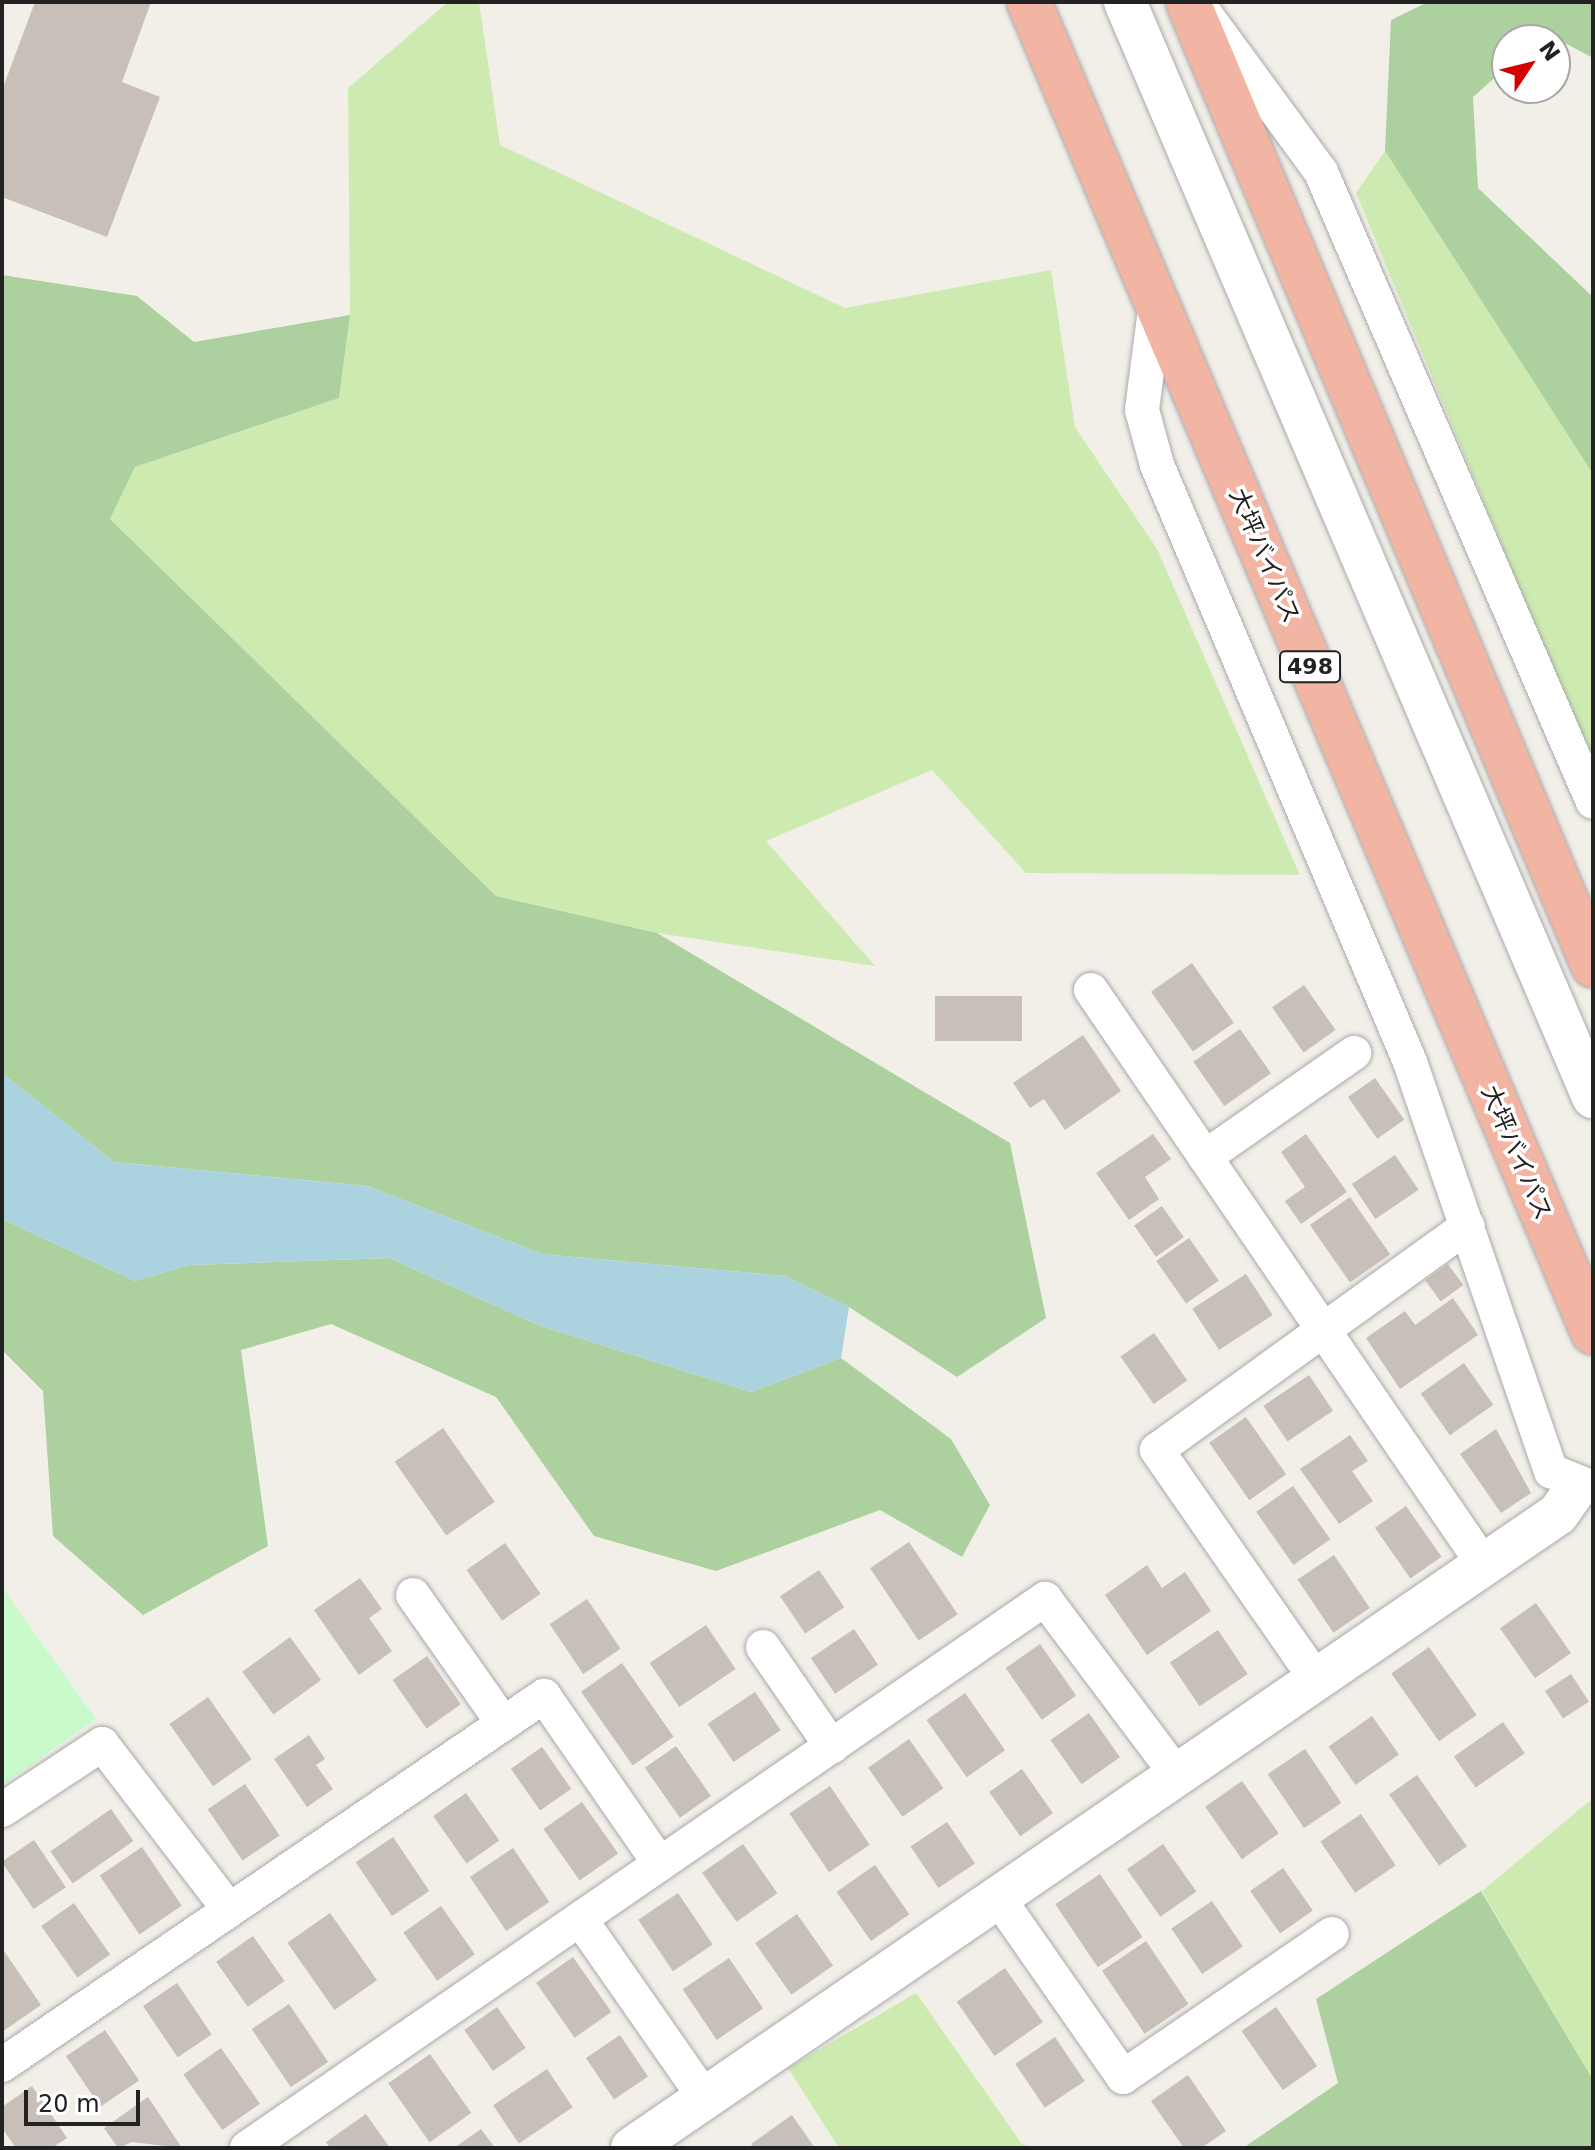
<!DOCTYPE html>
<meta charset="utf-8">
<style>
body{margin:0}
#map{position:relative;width:1595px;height:2150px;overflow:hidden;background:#f2efe9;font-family:"DejaVu Sans","Noto Sans JP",sans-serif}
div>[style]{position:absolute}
.grass>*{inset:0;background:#cdebb0}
.forest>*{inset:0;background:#add19e}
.park>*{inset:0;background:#c8facc}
.water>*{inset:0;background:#aad3df}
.building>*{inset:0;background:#c7bfb8;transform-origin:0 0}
.roads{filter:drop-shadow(0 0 2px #a9a9a9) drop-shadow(0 0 2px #a9a9a9)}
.minor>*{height:34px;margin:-17px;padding:0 17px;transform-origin:17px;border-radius:17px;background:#fff}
.tertiary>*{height:42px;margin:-21px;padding:0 21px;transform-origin:21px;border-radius:21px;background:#fff}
.trunk>*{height:44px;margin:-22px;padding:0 22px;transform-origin:22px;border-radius:22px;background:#f2b4a3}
span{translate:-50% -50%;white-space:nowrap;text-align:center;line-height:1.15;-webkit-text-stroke:7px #fff;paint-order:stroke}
.shield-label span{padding:2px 6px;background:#fff;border:2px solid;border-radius:6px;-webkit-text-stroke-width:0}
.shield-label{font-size:22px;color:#222;font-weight:700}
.street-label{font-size:24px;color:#222}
.frame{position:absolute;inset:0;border:4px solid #222;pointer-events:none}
.north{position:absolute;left:1491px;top:24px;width:80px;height:80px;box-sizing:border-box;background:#fff;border:2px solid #a7a7a7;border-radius:50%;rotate:55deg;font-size:22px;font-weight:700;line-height:32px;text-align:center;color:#222}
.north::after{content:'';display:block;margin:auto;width:28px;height:36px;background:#d40000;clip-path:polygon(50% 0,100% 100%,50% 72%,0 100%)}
.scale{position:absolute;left:24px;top:2090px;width:116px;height:36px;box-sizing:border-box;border:4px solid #222;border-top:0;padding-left:10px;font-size:24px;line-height:28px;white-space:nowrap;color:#222;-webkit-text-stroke:6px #fff;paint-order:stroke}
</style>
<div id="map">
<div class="grass">
<div style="clip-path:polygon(448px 2px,479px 2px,500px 145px,845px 308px,1051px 270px,1075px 427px,1157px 549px,1300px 875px,1026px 873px,932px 770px,766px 841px,875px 966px,657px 933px,496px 896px,110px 519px,135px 467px,339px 398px,350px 315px,348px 88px)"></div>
<div style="clip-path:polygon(1385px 151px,1593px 474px,1593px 765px,1356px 193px)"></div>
<div style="clip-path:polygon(1593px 1798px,1593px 2080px,1482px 1891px)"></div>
<div style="clip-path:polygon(916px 1993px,1022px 2144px,1038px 2148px,839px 2148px,788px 2068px)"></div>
</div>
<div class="forest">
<div style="clip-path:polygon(1428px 2px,1593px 2px,1593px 58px,1546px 33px,1507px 40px,1507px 67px,1473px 97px,1478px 188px,1593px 297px,1593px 474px,1385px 151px,1391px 20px)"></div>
<div style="clip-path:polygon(2px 275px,137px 296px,194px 342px,350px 315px,339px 398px,135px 467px,110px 519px,496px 896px,657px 933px,1010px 1143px,1046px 1318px,957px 1377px,849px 1307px,785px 1276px,542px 1254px,367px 1186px,114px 1162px,2px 1073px)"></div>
<div style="clip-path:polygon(2px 1219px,135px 1281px,189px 1265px,389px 1258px,541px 1326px,751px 1392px,841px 1358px,951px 1439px,990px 1505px,962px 1557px,880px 1510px,716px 1571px,594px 1536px,496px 1397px,331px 1324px,241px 1350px,268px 1546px,143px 1615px,53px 1536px,43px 1391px,2px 1350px)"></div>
<div style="clip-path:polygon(1481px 1891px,1593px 2080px,1593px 2148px,1243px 2148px,1338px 2083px,1316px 1999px)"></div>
</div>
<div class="park">
<div style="clip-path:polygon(2px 1587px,96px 1719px,2px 1785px)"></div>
</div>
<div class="water">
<div style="clip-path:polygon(2px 1073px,114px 1162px,367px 1186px,542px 1254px,785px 1276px,849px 1307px,841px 1358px,751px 1392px,541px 1326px,389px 1258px,189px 1265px,135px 1281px,2px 1219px)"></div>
</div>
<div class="building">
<div style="clip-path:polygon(35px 2px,151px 2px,122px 82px,160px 97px,107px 237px,2px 197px,2px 90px)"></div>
<div style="left:1192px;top:963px;width:73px;height:50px;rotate:55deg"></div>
<div style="left:1304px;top:985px;width:55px;height:39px;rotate:55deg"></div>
<div style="left:935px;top:996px;width:87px;height:45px"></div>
<div style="left:1240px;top:1029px;width:54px;height:57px;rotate:55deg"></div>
<div style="clip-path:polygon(1083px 1035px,1121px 1091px,1065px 1130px,1044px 1099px,1030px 1108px,1013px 1083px)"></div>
<div style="left:1375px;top:1078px;width:51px;height:33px;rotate:55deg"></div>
<div style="clip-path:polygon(1153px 1134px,1171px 1159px,1145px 1177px,1159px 1199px,1129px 1220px,1096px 1173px)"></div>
<div style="clip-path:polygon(1306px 1134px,1347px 1192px,1301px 1224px,1285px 1201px,1305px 1187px,1281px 1152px)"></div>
<div style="left:1395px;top:1155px;width:42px;height:52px;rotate:56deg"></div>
<div style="left:1350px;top:1197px;width:70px;height:49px;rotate:55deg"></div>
<div style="left:1162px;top:1206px;width:38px;height:34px;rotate:55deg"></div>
<div style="left:1189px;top:1238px;width:52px;height:40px;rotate:55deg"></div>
<div style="left:1448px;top:1264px;width:26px;height:28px;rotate:54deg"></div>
<div style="left:1246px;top:1274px;width:49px;height:64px;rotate:57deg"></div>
<div style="clip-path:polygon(1453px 1298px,1478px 1335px,1400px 1389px,1366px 1338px,1405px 1311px,1415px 1325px)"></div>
<div style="left:1154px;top:1333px;width:58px;height:41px;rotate:55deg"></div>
<div style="left:1464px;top:1363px;width:51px;height:53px;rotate:55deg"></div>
<div style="left:1309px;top:1375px;width:43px;height:55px;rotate:56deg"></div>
<div style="left:1246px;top:1417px;width:70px;height:45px;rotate:55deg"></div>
<div style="left:443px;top:1428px;width:90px;height:59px;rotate:55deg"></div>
<div style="clip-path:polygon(1496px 1429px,1531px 1493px,1501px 1513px,1460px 1454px)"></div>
<div style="clip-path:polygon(1350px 1435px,1368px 1461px,1352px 1471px,1373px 1501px,1339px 1524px,1300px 1469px)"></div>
<div style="left:1293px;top:1486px;width:65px;height:45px;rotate:55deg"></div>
<div style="left:1406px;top:1506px;width:62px;height:38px;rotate:55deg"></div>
<div style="left:909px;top:1542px;width:87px;height:47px;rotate:56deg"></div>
<div style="left:505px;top:1543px;width:62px;height:47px;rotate:55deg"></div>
<div style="left:1334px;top:1555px;width:64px;height:44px;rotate:56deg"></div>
<div style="clip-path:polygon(1147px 1565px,1162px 1588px,1185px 1572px,1211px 1611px,1147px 1655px,1105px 1595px)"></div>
<div style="left:819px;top:1570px;width:45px;height:47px;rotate:56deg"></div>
<div style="clip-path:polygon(360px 1578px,382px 1609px,369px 1618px,392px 1651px,359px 1675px,314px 1610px)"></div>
<div style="left:587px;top:1599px;width:60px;height:45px;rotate:56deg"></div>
<div style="left:1536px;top:1603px;width:61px;height:44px;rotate:55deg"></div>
<div style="left:706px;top:1625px;width:53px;height:68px;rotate:56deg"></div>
<div style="left:854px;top:1629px;width:43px;height:52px;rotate:56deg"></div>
<div style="left:1218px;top:1630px;width:53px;height:58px;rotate:56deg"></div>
<div style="left:290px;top:1637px;width:53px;height:59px;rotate:54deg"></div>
<div style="left:1040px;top:1644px;width:63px;height:42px;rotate:55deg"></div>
<div style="left:1429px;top:1647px;width:83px;height:46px;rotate:55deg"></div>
<div style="left:427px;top:1656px;width:59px;height:42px;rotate:55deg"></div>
<div style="left:622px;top:1663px;width:90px;height:50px;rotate:55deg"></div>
<div style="left:1571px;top:1674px;width:33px;height:31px;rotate:57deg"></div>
<div style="left:755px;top:1692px;width:46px;height:57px;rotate:56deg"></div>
<div style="left:965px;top:1693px;width:70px;height:47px;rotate:55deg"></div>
<div style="left:208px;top:1697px;width:76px;height:47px;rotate:55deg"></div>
<div style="left:1089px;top:1713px;width:54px;height:47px;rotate:55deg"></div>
<div style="left:1372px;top:1716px;width:47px;height:53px;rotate:55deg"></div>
<div style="left:1503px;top:1722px;width:38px;height:60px;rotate:55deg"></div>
<div style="clip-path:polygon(309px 1735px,325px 1759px,316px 1765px,333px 1789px,307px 1807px,274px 1759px)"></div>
<div style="left:909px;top:1739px;width:60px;height:50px;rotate:55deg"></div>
<div style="left:676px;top:1746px;width:61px;height:38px;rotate:55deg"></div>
<div style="left:542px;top:1747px;width:51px;height:38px;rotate:55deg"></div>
<div style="left:1305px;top:1749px;width:65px;height:45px;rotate:56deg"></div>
<div style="left:1022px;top:1769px;width:54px;height:40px;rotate:55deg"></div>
<div style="left:1417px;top:1775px;width:87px;height:34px;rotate:55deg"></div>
<div style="left:1242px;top:1781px;width:64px;height:45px;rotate:55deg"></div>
<div style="left:245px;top:1784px;width:62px;height:45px;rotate:56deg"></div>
<div style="left:830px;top:1786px;width:71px;height:49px;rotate:56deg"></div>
<div style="left:466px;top:1793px;width:58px;height:40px;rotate:55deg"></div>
<div style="left:582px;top:1802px;width:63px;height:47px;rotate:55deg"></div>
<div style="left:111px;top:1809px;width:39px;height:74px;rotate:55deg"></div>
<div style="left:1361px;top:1814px;width:62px;height:49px;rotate:56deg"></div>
<div style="left:947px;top:1822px;width:50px;height:44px;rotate:56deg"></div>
<div style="left:393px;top:1837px;width:65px;height:45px;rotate:56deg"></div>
<div style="left:34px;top:1840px;width:57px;height:39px;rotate:56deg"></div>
<div style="left:743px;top:1844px;width:60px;height:50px;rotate:55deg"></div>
<div style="left:1163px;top:1844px;width:58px;height:44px;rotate:55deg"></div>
<div style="left:142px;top:1847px;width:71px;height:51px;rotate:56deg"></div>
<div style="left:513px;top:1848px;width:65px;height:52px;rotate:56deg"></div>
<div style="left:875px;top:1865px;width:60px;height:47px;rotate:55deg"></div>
<div style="left:1283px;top:1868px;width:52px;height:40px;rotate:55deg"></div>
<div style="left:1100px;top:1874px;width:76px;height:54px;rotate:56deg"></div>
<div style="left:678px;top:1893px;width:62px;height:48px;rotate:56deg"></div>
<div style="left:1212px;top:1901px;width:55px;height:49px;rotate:56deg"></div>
<div style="left:74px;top:1903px;width:63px;height:40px;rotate:55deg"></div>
<div style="left:441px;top:1906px;width:59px;height:46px;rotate:55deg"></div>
<div style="left:330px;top:1913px;width:82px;height:52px;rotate:55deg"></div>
<div style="left:797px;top:1914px;width:63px;height:51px;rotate:55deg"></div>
<div style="left:253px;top:1936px;width:55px;height:45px;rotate:55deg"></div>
<div style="left:1146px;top:1941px;width:76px;height:53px;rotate:56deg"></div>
<div style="clip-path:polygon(2px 1948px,41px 2005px,2px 2032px)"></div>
<div style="left:573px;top:1957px;width:67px;height:45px;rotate:55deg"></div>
<div style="left:729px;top:1958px;width:61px;height:56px;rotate:56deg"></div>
<div style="left:1005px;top:1968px;width:66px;height:59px;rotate:55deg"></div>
<div style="left:177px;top:1983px;width:62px;height:41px;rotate:56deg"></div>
<div style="left:289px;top:2004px;width:70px;height:45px;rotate:56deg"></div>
<div style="left:497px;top:2007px;width:50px;height:40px;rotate:55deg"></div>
<div style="left:1276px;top:2007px;width:72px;height:42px;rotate:55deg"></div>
<div style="left:105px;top:2030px;width:61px;height:47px;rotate:56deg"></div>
<div style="left:620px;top:2035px;width:50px;height:41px;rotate:56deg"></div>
<div style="left:1055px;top:2037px;width:53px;height:48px;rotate:56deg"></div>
<div style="left:221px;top:2048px;width:68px;height:46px;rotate:55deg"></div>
<div style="left:430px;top:2054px;width:72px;height:51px;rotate:55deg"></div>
<div style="left:547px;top:2069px;width:46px;height:65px;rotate:56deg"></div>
<div style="clip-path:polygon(1188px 2075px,1226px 2131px,1201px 2148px,1184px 2148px,1151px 2101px)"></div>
<div style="clip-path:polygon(32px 2086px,67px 2138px,52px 2148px,16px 2148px,2px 2128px,2px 2107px)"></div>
<div style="clip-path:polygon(148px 2097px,182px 2148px,132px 2142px,118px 2148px,104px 2128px)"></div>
<div style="clip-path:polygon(366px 2114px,390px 2148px,330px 2148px,326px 2142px)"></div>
<div style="clip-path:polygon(792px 2115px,815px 2148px,754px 2148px,751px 2144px)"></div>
<div style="clip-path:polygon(481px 2129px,495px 2148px,454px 2148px)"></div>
</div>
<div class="roads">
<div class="minor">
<div style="left:1206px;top:15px;width:195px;rotate:53.8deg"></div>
<div style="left:1321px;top:172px;width:686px;rotate:66.65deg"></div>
<div style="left:1156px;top:302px;width:109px;rotate:97.4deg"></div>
<div style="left:1142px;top:410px;width:57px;rotate:74.7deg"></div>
<div style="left:1157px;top:465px;width:648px;rotate:67.03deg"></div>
<div style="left:1410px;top:1062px;width:433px;rotate:71deg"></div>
<div style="left:1551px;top:1471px;width:45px;rotate:22deg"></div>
<div style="left:1091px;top:990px;width:696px;rotate:55.65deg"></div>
<div style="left:1205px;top:1157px;width:182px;rotate:-34.9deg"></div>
<div style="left:413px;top:1595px;width:156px;rotate:54.9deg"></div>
<div style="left:763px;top:1647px;width:121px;rotate:55.4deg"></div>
<div style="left:1316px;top:1679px;width:279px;rotate:-124.8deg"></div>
<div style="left:1157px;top:1450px;width:383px;rotate:-35.8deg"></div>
<div style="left:2px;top:1810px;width:120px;rotate:-33.4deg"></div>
<div style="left:102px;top:1744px;width:207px;rotate:52.5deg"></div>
<div style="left:999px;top:1899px;width:217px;rotate:55.1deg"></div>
<div style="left:1123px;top:2077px;width:253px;rotate:-34.4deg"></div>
<div style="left:580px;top:1919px;width:217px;rotate:55.1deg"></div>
<div style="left:2px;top:2065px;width:656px;rotate:-34.25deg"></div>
<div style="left:544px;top:1696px;width:204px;rotate:55.4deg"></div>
<div style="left:247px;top:2148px;width:969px;rotate:-34.53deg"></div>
<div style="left:1045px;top:1599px;width:220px;rotate:53.1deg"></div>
</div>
<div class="tertiary">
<div style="left:1125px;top:2px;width:1191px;rotate:66.86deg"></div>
<div style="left:632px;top:2148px;width:1122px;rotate:-34.4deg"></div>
<div style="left:1558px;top:1514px;width:33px;rotate:-55deg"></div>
</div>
<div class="trunk">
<div style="left:1029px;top:2px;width:1445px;rotate:67.02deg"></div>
<div style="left:1188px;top:2px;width:1045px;rotate:67.19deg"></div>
</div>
</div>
<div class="shield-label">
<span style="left:1310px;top:667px">498</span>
</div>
<div class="street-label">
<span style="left:1264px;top:556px;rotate:67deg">大坪バイパス</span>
<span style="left:1516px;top:1153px;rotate:67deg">大坪バイパス</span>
</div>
<div class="frame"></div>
<div class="north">N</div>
<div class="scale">20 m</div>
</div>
